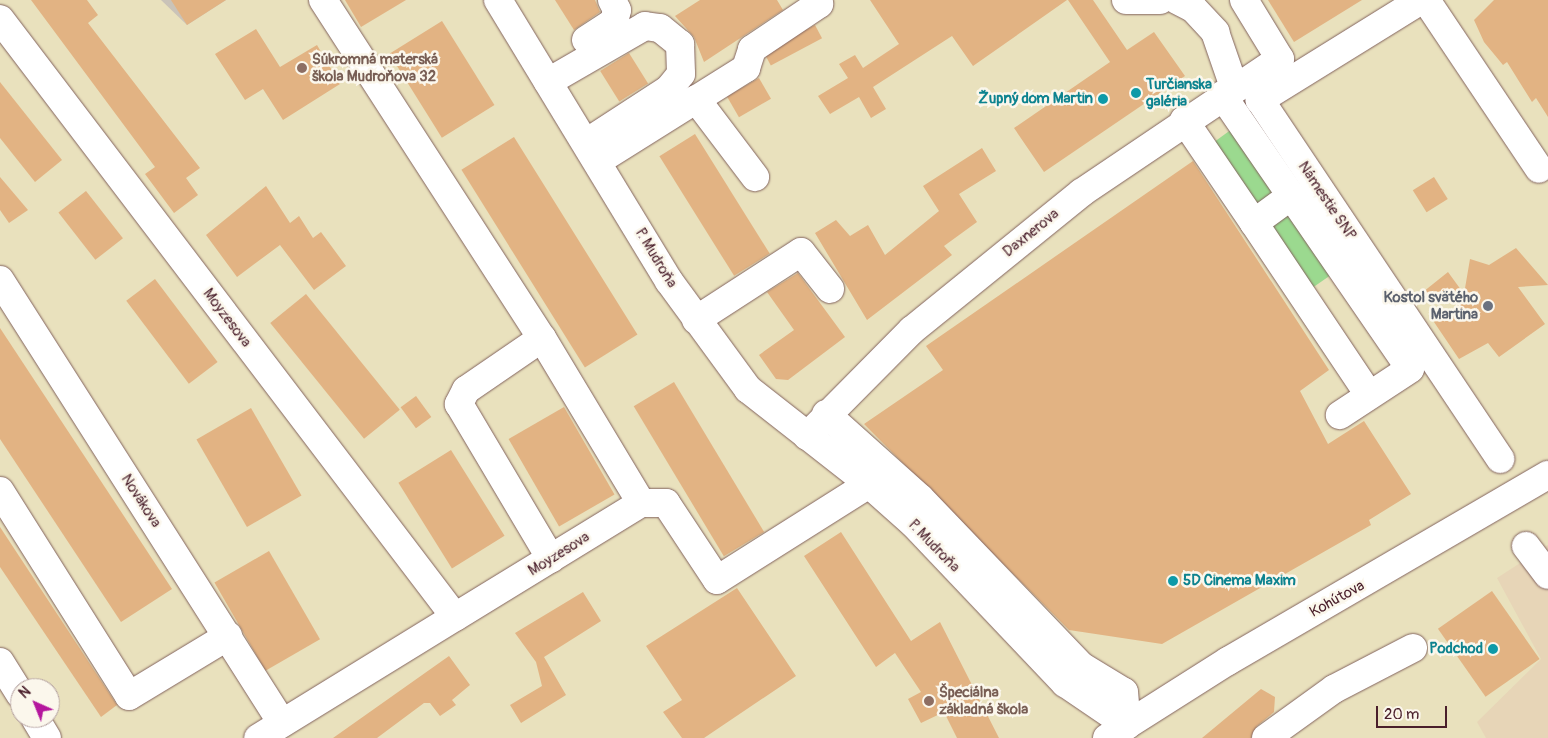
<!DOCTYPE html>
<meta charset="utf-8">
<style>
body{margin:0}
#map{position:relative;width:1548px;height:738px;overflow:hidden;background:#e9e1bd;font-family:Pangolin,sans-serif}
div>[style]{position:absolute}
.built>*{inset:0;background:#e7d5b7}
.industrial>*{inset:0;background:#cac3b8}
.green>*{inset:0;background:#9bd98f;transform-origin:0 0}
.building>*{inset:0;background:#e2b383;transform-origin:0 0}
.roads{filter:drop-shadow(0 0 1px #82635e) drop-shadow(0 0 1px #82635e)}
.minor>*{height:28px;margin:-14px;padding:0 14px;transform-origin:14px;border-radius:14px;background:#fff}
.major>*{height:28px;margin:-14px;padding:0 14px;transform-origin:14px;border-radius:14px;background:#fff}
.dots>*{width:14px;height:14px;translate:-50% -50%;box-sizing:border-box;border:2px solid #fbf7ec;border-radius:50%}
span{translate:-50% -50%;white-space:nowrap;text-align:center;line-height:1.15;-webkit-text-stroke:5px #fbf7ec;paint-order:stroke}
.education-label{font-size:15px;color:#785e54;font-weight:700}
.left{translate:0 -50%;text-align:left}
.culture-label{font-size:15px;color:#0d838f;font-weight:700}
.right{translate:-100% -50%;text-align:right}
.street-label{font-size:15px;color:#4a1f2b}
.worship-label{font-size:15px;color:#5b616d;font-weight:700}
.north{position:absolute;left:10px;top:678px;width:50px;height:50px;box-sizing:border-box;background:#fbf7ec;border:1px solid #b4a19f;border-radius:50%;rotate:316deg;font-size:14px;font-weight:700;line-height:20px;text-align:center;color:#4a1f2b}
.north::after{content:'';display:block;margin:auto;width:18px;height:22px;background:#b5179e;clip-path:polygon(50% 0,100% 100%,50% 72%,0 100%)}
.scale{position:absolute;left:1376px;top:706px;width:71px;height:22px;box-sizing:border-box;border:2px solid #4a1f2b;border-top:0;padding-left:6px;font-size:15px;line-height:18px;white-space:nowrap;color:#4a1f2b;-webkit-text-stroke:4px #fbf7ec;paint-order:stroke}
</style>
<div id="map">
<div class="built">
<div style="clip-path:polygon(1548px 545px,1548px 738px,1486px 738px,1477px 722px,1541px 659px,1497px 578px)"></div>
</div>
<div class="industrial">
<div style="clip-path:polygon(161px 0,226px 0,187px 25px)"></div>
</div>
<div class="green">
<div style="left:1232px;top:129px;width:77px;height:28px;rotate:54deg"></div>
<div style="left:1290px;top:212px;width:75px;height:29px;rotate:55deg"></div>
</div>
<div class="building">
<div style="clip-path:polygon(31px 0,87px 0,98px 15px,88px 23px,200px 168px,186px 178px,198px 195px,174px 213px,145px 174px,155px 167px)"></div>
<div style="clip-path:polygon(171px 0,226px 0,187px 25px)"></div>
<div style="clip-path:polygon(345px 0,406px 0,361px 27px)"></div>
<div style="clip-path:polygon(555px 0,595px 0,600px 12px,574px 30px)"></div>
<div style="clip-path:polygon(700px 0,777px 0,783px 10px,704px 62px,694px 37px,675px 16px)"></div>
<div style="clip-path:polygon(870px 0,1067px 0,973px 66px,952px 36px,873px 87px,886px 109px,871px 118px,859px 97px,830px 114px,818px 96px,848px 78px,839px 64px,855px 55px,863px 68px,899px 44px)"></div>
<div style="clip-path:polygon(1068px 0,1093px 0,1127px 50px,1154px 32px,1185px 76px,1044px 172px,1014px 128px,1110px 62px)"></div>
<div style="clip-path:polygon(1268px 0,1362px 0,1294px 42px)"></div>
<div style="clip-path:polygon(1494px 0,1548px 0,1548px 117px,1536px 98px,1532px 102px,1507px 62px,1503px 65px,1484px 42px,1474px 20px)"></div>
<div style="left:442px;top:21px;width:99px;height:62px;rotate:58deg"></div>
<div style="left:815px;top:25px;width:15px;height:58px;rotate:62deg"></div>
<div style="clip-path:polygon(256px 29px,280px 67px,317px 45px,340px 84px,283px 120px,263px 89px,245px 100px,215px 54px)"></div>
<div style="left:629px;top:53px;width:36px;height:34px;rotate:58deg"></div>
<div style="left:759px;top:78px;width:24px;height:37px;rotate:60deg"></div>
<div style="clip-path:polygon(0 82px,62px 160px,35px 182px,0 138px)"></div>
<div style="left:695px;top:134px;width:141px;height:42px;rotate:58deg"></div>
<div style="left:514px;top:137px;width:233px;height:62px;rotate:58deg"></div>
<div style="clip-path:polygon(982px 148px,996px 171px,959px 194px,977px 222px,944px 246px,952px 255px,867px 320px,815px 233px,836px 220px,850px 236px,868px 225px,885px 255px,939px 211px,923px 186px)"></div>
<div style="clip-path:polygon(1193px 161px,1329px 370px,1300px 391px,1328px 444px,1364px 421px,1411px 494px,1369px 520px,1371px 525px,1162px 644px,1069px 630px,864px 424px,943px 370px,926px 346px)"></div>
<div style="clip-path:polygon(0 177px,28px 210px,9px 223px,0 210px)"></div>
<div style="left:1434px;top:177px;width:26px;height:25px;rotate:58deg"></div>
<div style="clip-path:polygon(266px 186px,290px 223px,299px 216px,313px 238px,321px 232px,346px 266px,314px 290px,280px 245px,237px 277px,206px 235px)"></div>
<div style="left:86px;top:191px;width:60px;height:35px;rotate:52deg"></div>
<div style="clip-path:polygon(1516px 248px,1548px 285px,1518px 287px,1545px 324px,1499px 357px,1488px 343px,1459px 359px,1434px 322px,1466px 300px,1423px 292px,1448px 272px,1464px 294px,1470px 259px,1489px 265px)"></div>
<div style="clip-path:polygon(798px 273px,845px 337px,788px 380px,776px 379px,759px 355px,794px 330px,767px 292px)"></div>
<div style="left:155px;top:279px;width:104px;height:36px;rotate:53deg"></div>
<div style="left:306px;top:294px;width:149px;height:46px;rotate:51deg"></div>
<div style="clip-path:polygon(0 328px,172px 589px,121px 622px,0 439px)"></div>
<div style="left:674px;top:382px;width:175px;height:47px;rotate:59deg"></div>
<div style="left:416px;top:396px;width:26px;height:19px;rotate:54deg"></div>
<div style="left:564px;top:407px;width:101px;height:64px;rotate:60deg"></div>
<div style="left:251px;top:408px;width:101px;height:63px;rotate:60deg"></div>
<div style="left:451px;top:450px;width:101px;height:62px;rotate:58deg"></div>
<div style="clip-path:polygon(0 527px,117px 705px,101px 717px,0 567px)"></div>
<div style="clip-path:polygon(841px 532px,911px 641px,940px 622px,999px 738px,957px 738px,944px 712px,921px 723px,908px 699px,921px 692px,895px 653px,876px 667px,804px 556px)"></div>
<div style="left:269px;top:551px;width:102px;height:63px;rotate:60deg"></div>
<div style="clip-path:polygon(737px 588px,796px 676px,704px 738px,682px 738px,663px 712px,682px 700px,646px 646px)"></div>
<div style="left:1492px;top:591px;width:83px;height:66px;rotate:55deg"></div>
<div style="clip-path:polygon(583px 592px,601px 621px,544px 657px,566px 695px,521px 723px,510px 705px,542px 686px,536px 662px,515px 633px)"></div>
<div style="clip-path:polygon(449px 656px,470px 685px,452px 700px,456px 705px,440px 716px,430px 703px,424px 703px,377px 738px,333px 738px)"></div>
<div style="clip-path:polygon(1261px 689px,1275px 697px,1274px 712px,1257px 726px,1251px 738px,1202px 738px)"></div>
</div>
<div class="roads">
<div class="minor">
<div style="left:323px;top:0;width:403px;rotate:57.1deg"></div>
<div style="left:542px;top:338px;width:192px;rotate:59deg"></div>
<div style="left:1126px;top:0;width:34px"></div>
<div style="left:1177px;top:0;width:18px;rotate:27deg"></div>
<div style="left:1193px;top:8px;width:33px;rotate:47deg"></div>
<div style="left:1215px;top:32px;width:58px;rotate:70.9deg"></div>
<div style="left:1421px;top:0;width:190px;rotate:148.2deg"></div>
<div style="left:1260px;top:100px;width:432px;rotate:56.2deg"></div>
<div style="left:1426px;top:0;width:203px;rotate:56.2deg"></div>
<div style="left:0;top:19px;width:751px;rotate:52.73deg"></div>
<div style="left:455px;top:617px;width:231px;rotate:148.4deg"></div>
<div style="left:586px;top:40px;width:33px;rotate:-33deg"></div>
<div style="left:614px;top:22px;width:12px;rotate:-76deg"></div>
<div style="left:617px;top:10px;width:11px;rotate:-117deg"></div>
<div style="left:548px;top:82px;width:112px;rotate:-30deg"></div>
<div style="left:645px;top:26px;width:15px;rotate:8deg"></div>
<div style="left:660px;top:28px;width:26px;rotate:39deg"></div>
<div style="left:680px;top:44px;width:30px;rotate:88deg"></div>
<div style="left:681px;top:74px;width:19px;rotate:129deg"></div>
<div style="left:669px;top:89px;width:99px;rotate:147deg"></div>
<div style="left:1222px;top:95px;width:332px;rotate:55.5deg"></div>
<div style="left:1410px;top:369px;width:84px;rotate:146.7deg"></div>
<div style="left:696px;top:99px;width:98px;rotate:52.9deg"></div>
<div style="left:1184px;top:120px;width:125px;rotate:55.8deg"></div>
<div style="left:1254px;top:223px;width:46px;rotate:-36.1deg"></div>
<div style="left:598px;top:161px;width:175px;rotate:-32.1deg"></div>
<div style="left:746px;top:68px;width:20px;rotate:-72deg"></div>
<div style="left:752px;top:49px;width:81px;rotate:-33.9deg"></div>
<div style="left:819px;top:4px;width:5px;rotate:-127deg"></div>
<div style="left:1254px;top:223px;width:207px;rotate:56.2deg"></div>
<div style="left:0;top:280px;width:525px;rotate:57.52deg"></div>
<div style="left:696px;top:320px;width:125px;rotate:-32.9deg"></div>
<div style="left:801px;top:252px;width:47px;rotate:51.9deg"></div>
<div style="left:542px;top:338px;width:92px;rotate:145.6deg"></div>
<div style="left:466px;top:390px;width:16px;rotate:117deg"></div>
<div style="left:459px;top:404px;width:180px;rotate:59.3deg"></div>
<div style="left:826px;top:414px;width:126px;rotate:41.8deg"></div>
<div style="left:920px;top:498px;width:233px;rotate:46.2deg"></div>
<div style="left:1081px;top:666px;width:50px;rotate:31.2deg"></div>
<div style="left:1124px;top:692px;width:33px;rotate:85deg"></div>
<div style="left:807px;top:436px;width:149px;rotate:-45.3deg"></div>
<div style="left:912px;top:330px;width:218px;rotate:-39deg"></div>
<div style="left:1081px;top:193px;width:240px;rotate:-34deg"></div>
<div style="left:1280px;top:59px;width:69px;rotate:-121.4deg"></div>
<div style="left:0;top:491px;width:242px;rotate:57.8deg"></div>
<div style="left:129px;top:696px;width:116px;rotate:-31.2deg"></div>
<div style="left:1526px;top:546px;width:36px;rotate:53deg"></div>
<div style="left:455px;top:617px;width:218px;rotate:-31.5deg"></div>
<div style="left:641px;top:503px;width:25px"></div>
<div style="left:666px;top:503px;width:92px;rotate:56.5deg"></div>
<div style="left:717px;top:580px;width:180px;rotate:-32.3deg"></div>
<div style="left:0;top:662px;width:38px;rotate:58deg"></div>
<div style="left:35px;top:718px;width:23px;rotate:59deg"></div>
<div style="left:1107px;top:738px;width:24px;rotate:-33deg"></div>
<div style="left:1266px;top:738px;width:84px;rotate:-35.8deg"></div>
<div style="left:1334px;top:689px;width:89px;rotate:-27.4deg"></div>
</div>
<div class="major">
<div style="left:498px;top:0;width:329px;rotate:58.7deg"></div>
<div style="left:669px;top:281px;width:134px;rotate:53.8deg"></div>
<div style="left:748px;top:389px;width:154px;rotate:38.1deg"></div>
<div style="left:869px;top:484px;width:59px;rotate:41.6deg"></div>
<div style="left:913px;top:523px;width:221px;rotate:46.5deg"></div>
<div style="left:1065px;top:683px;width:75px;rotate:34.1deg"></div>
<div style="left:1127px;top:725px;width:120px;rotate:-32.4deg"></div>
<div style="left:1228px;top:661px;width:370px;rotate:-30.2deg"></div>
</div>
</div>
<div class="dots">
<div style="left:302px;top:68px;background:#8d6e63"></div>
<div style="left:1136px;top:93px;background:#0f9aa8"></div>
<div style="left:1103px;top:99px;background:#0f9aa8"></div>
<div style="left:1488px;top:306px;background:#6b7280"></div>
<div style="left:1173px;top:581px;background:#0f9aa8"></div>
<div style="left:1493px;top:649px;background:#0f9aa8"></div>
<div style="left:929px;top:701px;background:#8d6e63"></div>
</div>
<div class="education-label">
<span class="left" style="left:312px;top:68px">Súkromná materská<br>škola Mudroňova 32</span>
<span class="left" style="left:939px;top:701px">Špeciálna<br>základná škola</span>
</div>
<div class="culture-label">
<span class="left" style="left:1146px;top:93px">Turčianska<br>galéria</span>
<span class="right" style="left:1093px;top:99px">Župný dom Martin</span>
<span class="left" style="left:1183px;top:581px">5D Cinema Maxim</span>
<span class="right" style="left:1483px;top:649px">Podchod</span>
</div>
<div class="street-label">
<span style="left:1327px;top:201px;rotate:56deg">Námestie SNP</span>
<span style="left:1031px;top:233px;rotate:-39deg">Daxnerova</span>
<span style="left:656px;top:258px;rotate:59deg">P. Mudroňa</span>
<span style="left:227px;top:318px;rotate:53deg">Moyzesova</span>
<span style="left:141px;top:501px;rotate:57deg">Novákova</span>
<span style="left:934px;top:546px;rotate:46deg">P. Mudroňa</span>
<span style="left:559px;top:554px;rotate:-32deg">Moyzesova</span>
<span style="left:1337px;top:599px;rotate:-29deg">Kohútova</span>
</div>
<div class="worship-label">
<span class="right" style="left:1478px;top:306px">Kostol svätého<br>Martina</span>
</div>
<div class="north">N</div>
<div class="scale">20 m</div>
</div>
